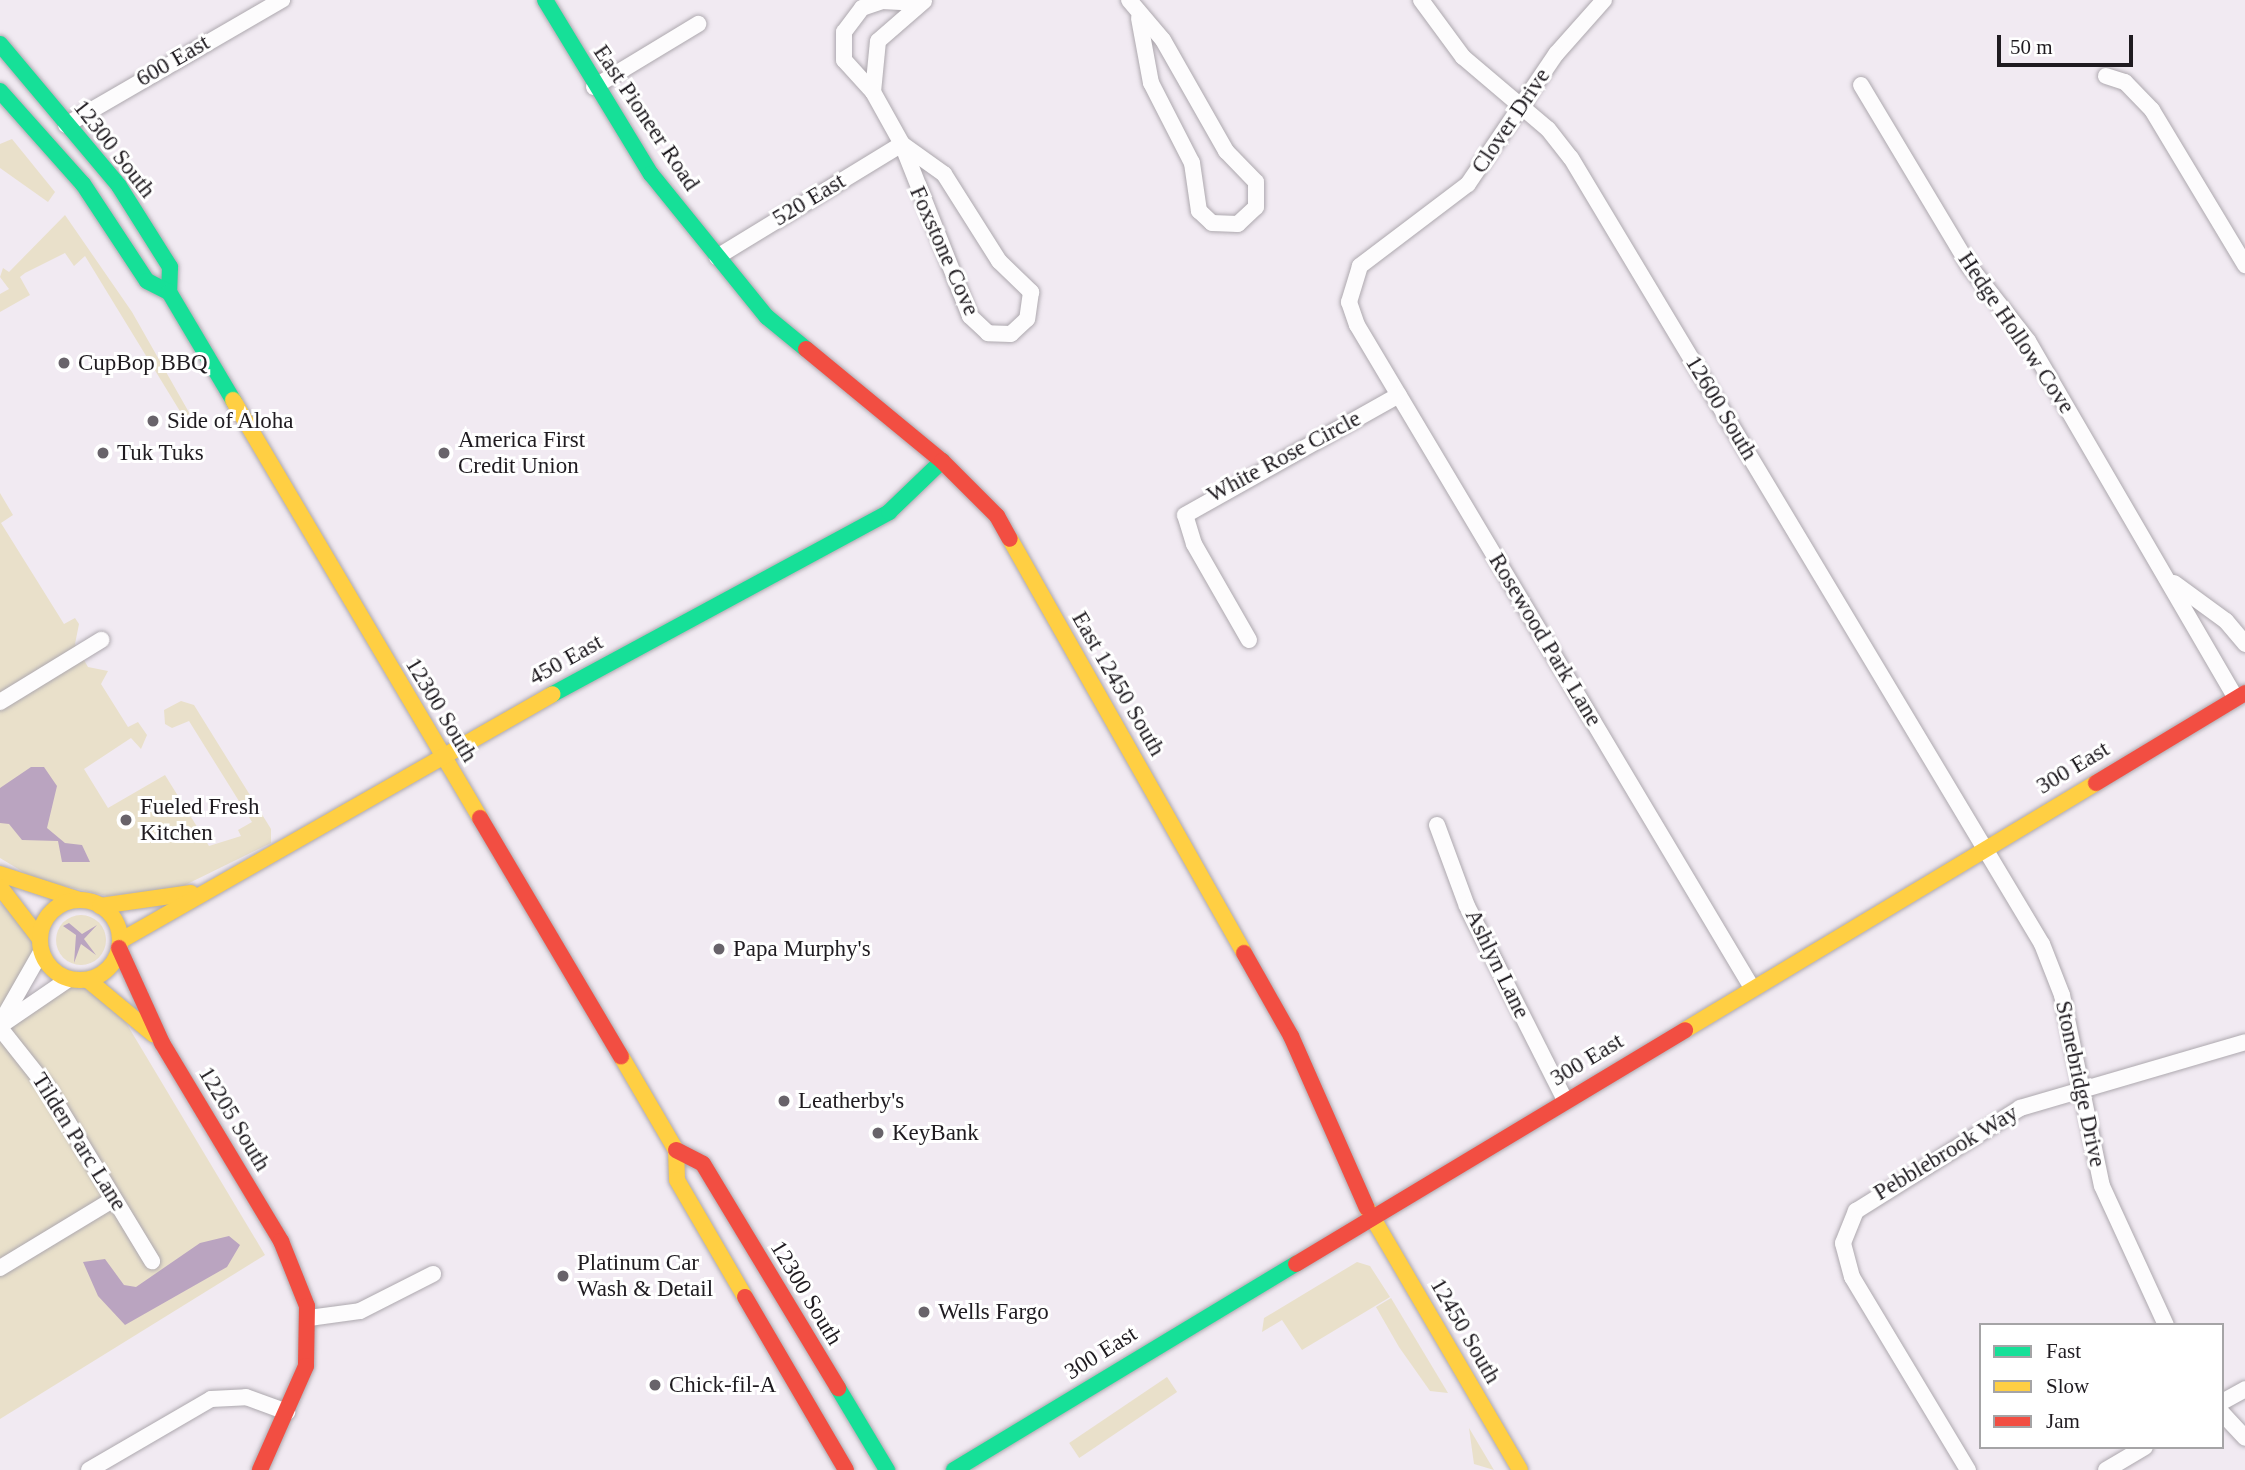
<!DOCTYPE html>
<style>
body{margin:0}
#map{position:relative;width:2245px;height:1470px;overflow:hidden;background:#f1eaf2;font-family:Georgia,serif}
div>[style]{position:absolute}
.green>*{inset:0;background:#e9e0ca;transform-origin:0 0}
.round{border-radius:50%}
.water>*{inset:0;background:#baa4c0}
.roads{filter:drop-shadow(0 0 2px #ada8ae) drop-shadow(0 0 2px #ada8ae)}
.street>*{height:16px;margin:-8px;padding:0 8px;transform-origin:8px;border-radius:8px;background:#fdfcfd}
.fast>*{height:16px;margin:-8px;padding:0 8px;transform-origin:8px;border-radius:8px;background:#16e098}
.slow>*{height:16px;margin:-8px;padding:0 8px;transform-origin:8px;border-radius:8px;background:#ffcf43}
.slow>.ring{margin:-8px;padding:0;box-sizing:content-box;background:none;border:16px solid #ffcf43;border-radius:50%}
.jam>*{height:16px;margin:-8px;padding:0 8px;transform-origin:8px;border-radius:8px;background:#f24e42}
.dots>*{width:19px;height:19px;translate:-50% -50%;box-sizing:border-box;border:4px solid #fff;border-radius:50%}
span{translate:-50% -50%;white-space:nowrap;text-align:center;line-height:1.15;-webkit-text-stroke:6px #fff;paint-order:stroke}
.street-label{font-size:23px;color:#1f1b20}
.poi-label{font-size:23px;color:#1f1b20}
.left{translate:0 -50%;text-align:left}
.legend{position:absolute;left:1979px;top:1323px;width:245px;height:126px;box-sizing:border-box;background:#fff;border:2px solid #a5a4a6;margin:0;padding:9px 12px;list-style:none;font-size:21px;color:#1f1b20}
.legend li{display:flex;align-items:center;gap:14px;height:35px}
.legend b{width:35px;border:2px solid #a5a4a6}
.scale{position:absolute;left:1997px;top:35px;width:136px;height:32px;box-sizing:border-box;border:4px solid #1f1b20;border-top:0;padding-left:9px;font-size:21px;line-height:24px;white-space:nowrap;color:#1f1b20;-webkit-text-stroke:5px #fff;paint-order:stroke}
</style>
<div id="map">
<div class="green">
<div style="clip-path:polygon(12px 139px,55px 192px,48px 202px,0 168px,0 144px)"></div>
<div style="clip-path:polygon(65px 215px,132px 312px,195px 423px,189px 426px,85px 256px,74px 266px,65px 253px,25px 273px,20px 277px,30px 295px,0 312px,0 294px,9px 289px,0 277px,3px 268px,9px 272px)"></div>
<div style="clip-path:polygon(0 493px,13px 515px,1px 523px,64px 624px,75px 618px,79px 624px,75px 644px,88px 667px,108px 671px,101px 684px,128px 727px,138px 722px,147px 735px,141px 749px,131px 738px,84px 769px,108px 808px,165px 775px,209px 846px,241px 836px,238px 830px,252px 822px,189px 721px,172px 728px,165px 724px,164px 710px,181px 701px,194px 705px,271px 829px,271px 843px,181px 887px,107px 896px,35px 879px,0 858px)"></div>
<div style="clip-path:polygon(0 903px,40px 939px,0 1024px)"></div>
<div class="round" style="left:56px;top:915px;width:50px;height:50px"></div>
<div style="clip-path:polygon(88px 980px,125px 1021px,265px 1255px,0 1419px,0 1026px,76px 981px)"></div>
<div style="clip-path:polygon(1357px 1262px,1370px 1266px,1390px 1297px,1302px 1350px,1282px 1320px,1262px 1332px,1264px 1318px)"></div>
<div style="clip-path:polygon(1391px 1298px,1448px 1393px,1430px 1391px,1399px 1347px,1376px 1307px)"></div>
<div style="left:1167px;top:1377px;width:18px;height:118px;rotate:56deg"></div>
<div style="clip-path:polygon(1469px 1428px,1494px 1470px,1474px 1464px)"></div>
</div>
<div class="water">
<div style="clip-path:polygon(31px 767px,44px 767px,57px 786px,47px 828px,65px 843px,82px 845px,90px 862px,62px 862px,58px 841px,22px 840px,9px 824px,0 823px,0 788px)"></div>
<div style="clip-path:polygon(69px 923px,82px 934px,97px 925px,84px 939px,96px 955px,81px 944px,74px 963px,76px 935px,63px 926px)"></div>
<div style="clip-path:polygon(229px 1236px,240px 1245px,227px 1267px,125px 1325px,98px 1296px,83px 1262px,105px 1259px,124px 1285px,136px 1287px,200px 1243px)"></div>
</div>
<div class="roads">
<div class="street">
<div style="left:1129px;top:0;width:52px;rotate:49.6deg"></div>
<div style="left:1163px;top:40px;width:128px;rotate:60.4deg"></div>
<div style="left:1226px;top:151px;width:43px;rotate:45.9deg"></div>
<div style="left:1256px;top:182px;width:25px;rotate:90deg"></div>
<div style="left:1256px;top:207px;width:25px;rotate:137deg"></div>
<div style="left:1238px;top:224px;width:26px;rotate:-178deg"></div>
<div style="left:1212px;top:223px;width:18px;rotate:-137deg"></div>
<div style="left:1199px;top:211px;width:49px;rotate:-98.3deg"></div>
<div style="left:1192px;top:163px;width:90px;rotate:-117.1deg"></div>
<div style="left:1151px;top:83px;width:66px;rotate:-100.5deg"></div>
<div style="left:1421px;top:0;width:71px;rotate:53.6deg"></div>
<div style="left:1463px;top:57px;width:111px;rotate:40.3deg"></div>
<div style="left:1548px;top:129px;width:37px;rotate:52deg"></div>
<div style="left:1571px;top:158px;width:916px;rotate:59.07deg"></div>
<div style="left:2042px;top:944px;width:55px;rotate:68.6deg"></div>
<div style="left:2062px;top:995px;width:195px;rotate:78.2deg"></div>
<div style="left:2102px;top:1186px;width:153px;rotate:65.3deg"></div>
<div style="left:1604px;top:0;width:72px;rotate:131.6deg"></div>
<div style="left:1556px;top:54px;width:157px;rotate:124.1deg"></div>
<div style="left:1468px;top:184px;width:136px;rotate:142.8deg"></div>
<div style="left:1360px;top:266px;width:38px;rotate:107deg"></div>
<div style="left:1349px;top:302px;width:24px;rotate:71deg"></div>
<div style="left:1357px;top:325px;width:772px;rotate:59.21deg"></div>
<div style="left:2106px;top:76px;width:20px;rotate:18deg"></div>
<div style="left:2125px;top:82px;width:39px;rotate:46deg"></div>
<div style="left:2152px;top:110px;width:181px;rotate:59deg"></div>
<div style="left:1861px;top:85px;width:212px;rotate:59.1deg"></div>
<div style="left:1970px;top:267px;width:94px;rotate:51.9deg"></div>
<div style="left:2028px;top:341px;width:413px;rotate:59.8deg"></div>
<div style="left:594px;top:87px;width:122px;rotate:-31.2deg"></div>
<div style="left:873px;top:92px;width:51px;rotate:-84.4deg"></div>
<div style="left:878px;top:41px;width:61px;rotate:-41deg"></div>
<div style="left:66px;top:125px;width:250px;rotate:-30.1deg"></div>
<div style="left:902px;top:144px;width:52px;rotate:35.5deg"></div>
<div style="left:944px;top:174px;width:103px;rotate:57.7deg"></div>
<div style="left:999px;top:261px;width:45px;rotate:44.1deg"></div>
<div style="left:1031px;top:292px;width:27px;rotate:98deg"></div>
<div style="left:1027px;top:319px;width:22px;rotate:137deg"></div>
<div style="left:1011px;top:334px;width:23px;rotate:-178deg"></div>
<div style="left:988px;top:333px;width:25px;rotate:-137deg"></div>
<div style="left:970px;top:316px;width:185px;rotate:-111.6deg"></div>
<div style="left:902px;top:144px;width:60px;rotate:-119.1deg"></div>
<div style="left:873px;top:92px;width:43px;rotate:-132.2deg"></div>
<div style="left:844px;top:60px;width:28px;rotate:-90deg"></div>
<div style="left:844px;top:32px;width:30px;rotate:-53deg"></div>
<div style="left:862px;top:8px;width:21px;rotate:-19deg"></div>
<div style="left:882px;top:1px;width:38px;rotate:3deg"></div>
<div style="left:717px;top:257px;width:217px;rotate:-31.4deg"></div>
<div style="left:2174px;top:583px;width:64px;rotate:36.2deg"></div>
<div style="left:2226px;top:621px;width:30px;rotate:50deg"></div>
<div style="left:1249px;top:640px;width:111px;rotate:-119.8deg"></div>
<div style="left:1194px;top:544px;width:30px;rotate:-107deg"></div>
<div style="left:1185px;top:515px;width:245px;rotate:-29.3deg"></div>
<div style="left:0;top:702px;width:119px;rotate:-31.5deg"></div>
<div style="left:1437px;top:825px;width:86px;rotate:69.7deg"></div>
<div style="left:1467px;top:906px;width:217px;rotate:63.2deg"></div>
<div style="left:0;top:1024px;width:83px;rotate:-60.3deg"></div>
<div style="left:0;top:1026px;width:83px;rotate:-34.3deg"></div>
<div style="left:0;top:1028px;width:74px;rotate:51.6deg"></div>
<div style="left:46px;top:1086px;width:205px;rotate:58.8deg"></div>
<div style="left:0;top:1268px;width:133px;rotate:-31.2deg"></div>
<div style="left:309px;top:1318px;width:51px;rotate:-7.8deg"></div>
<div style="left:360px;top:1311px;width:82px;rotate:-26.9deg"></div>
<div style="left:2222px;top:1402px;width:26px;rotate:-29deg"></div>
<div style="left:2222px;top:1413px;width:34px;rotate:47deg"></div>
<div style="left:89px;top:1470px;width:141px;rotate:-30.2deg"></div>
<div style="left:211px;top:1399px;width:35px;rotate:-3deg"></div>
<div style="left:246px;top:1397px;width:44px;rotate:20.1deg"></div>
<div style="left:1968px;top:1470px;width:225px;rotate:-121deg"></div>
<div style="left:1852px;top:1277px;width:35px;rotate:-105deg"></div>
<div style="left:1843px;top:1243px;width:35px;rotate:-68deg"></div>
<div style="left:1856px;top:1211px;width:194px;rotate:-32.1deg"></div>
<div style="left:2020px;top:1108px;width:234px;rotate:-16.3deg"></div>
<div style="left:2106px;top:1470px;width:45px;rotate:-30.5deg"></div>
</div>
<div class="fast">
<div style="left:545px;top:0;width:204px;rotate:58.7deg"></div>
<div style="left:651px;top:174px;width:184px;rotate:51deg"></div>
<div style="left:767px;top:317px;width:50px;rotate:39.4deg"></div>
<div style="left:0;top:44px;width:185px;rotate:50deg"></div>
<div style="left:119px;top:186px;width:96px;rotate:57.8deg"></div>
<div style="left:170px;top:267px;width:25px;rotate:92deg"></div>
<div style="left:0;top:91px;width:125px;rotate:48.3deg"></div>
<div style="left:83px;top:184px;width:116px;rotate:56.6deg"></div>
<div style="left:147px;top:281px;width:25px;rotate:27deg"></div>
<div style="left:169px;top:292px;width:126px;rotate:59.3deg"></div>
<div style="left:553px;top:694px;width:382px;rotate:-28.4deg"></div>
<div style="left:889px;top:512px;width:74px;rotate:-43.9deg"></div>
<div style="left:838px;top:1388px;width:96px;rotate:59.1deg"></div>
<div style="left:954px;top:1470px;width:399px;rotate:-31.1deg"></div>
</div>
<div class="slow">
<div style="left:233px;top:400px;width:486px;rotate:59.4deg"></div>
<div style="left:1010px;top:539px;width:476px;rotate:60.5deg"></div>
<div style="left:0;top:874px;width:81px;rotate:18deg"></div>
<div style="left:0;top:887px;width:66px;rotate:52.4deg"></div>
<div class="ring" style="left:40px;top:900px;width:64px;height:64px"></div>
<div style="left:100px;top:906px;width:92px;rotate:-8.1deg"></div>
<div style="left:120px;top:941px;width:498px;rotate:-29.7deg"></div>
<div style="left:88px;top:980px;width:85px;rotate:39.7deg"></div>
<div style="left:1685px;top:1030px;width:480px;rotate:-31deg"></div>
<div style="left:621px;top:1056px;width:109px;rotate:59.7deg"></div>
<div style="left:676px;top:1150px;width:30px;rotate:88deg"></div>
<div style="left:677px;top:1180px;width:135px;rotate:59.8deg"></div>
<div style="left:1367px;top:1208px;width:303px;rotate:59.7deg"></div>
</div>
<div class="jam">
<div style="left:806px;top:349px;width:176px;rotate:39.5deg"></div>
<div style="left:942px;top:461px;width:78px;rotate:45deg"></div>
<div style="left:997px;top:516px;width:26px;rotate:61deg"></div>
<div style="left:2096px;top:783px;width:174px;rotate:-31.1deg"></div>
<div style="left:480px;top:818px;width:277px;rotate:59.4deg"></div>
<div style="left:119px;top:948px;width:104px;rotate:65.6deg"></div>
<div style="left:162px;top:1043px;width:231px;rotate:59deg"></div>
<div style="left:281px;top:1241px;width:70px;rotate:68.2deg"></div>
<div style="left:307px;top:1306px;width:60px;rotate:91deg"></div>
<div style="left:306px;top:1366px;width:114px;rotate:113.9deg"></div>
<div style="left:1244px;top:953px;width:95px;rotate:60.5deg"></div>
<div style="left:1291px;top:1036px;width:188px;rotate:66.2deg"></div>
<div style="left:676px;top:1150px;width:30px;rotate:27deg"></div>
<div style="left:703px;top:1164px;width:262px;rotate:58.9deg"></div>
<div style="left:1296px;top:1264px;width:454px;rotate:-31deg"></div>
<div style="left:745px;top:1297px;width:200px;rotate:59.7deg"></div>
</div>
</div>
<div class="dots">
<div style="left:64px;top:363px;background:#68636a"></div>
<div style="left:153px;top:421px;background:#68636a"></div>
<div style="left:103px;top:453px;background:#68636a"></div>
<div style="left:444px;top:453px;background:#68636a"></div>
<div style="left:126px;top:820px;background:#68636a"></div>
<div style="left:719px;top:949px;background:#68636a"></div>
<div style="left:784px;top:1101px;background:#68636a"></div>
<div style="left:878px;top:1133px;background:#68636a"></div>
<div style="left:563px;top:1276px;background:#68636a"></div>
<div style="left:924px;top:1312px;background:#68636a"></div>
<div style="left:655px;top:1385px;background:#68636a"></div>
</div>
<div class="street-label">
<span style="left:173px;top:61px;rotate:-30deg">600 East</span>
<span style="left:646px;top:118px;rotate:56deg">East Pioneer Road</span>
<span style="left:1511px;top:121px;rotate:-56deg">Clover Drive</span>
<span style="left:114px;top:149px;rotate:52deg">12300 South</span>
<span style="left:809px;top:200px;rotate:-31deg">520 East</span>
<span style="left:944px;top:251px;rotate:66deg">Foxstone Cove</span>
<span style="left:2016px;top:333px;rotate:56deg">Hedge Hollow Cove</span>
<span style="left:1721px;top:408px;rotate:59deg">12600 South</span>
<span style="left:1284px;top:457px;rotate:-28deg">White Rose Circle</span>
<span style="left:1545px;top:640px;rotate:59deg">Rosewood Park Lane</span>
<span style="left:566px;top:660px;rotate:-29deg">450 East</span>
<span style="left:1118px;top:684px;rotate:60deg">East 12450 South</span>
<span style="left:441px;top:710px;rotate:59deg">12300 South</span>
<span style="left:2073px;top:768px;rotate:-31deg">300 East</span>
<span style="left:1497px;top:964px;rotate:64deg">Ashlyn Lane</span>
<span style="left:1587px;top:1060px;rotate:-31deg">300 East</span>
<span style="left:2080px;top:1084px;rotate:78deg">Stonebridge Drive</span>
<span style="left:234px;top:1119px;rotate:59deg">12205 South</span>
<span style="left:79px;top:1142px;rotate:58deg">Tilden Parc Lane</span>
<span style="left:1946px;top:1153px;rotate:-31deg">Pebblebrook Way</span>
<span style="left:806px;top:1293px;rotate:59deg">12300 South</span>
<span style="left:1465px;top:1331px;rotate:60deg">12450 South</span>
<span style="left:1101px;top:1353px;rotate:-32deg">300 East</span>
</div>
<div class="poi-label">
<span class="left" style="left:78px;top:363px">CupBop BBQ</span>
<span class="left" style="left:167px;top:421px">Side of Aloha</span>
<span class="left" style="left:458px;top:453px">America First<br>Credit Union</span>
<span class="left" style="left:117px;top:453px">Tuk Tuks</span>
<span class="left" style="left:140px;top:820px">Fueled Fresh<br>Kitchen</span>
<span class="left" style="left:733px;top:949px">Papa Murphy's</span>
<span class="left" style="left:798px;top:1101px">Leatherby's</span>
<span class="left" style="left:892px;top:1133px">KeyBank</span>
<span class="left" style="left:577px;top:1276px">Platinum Car<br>Wash &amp; Detail</span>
<span class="left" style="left:938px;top:1312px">Wells Fargo</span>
<span class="left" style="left:669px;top:1385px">Chick-fil-A</span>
</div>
<ul class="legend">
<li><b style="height:9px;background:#16e098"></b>Fast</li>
<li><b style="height:9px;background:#ffcf43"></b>Slow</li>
<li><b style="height:9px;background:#f24e42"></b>Jam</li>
</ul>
<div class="scale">50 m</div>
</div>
